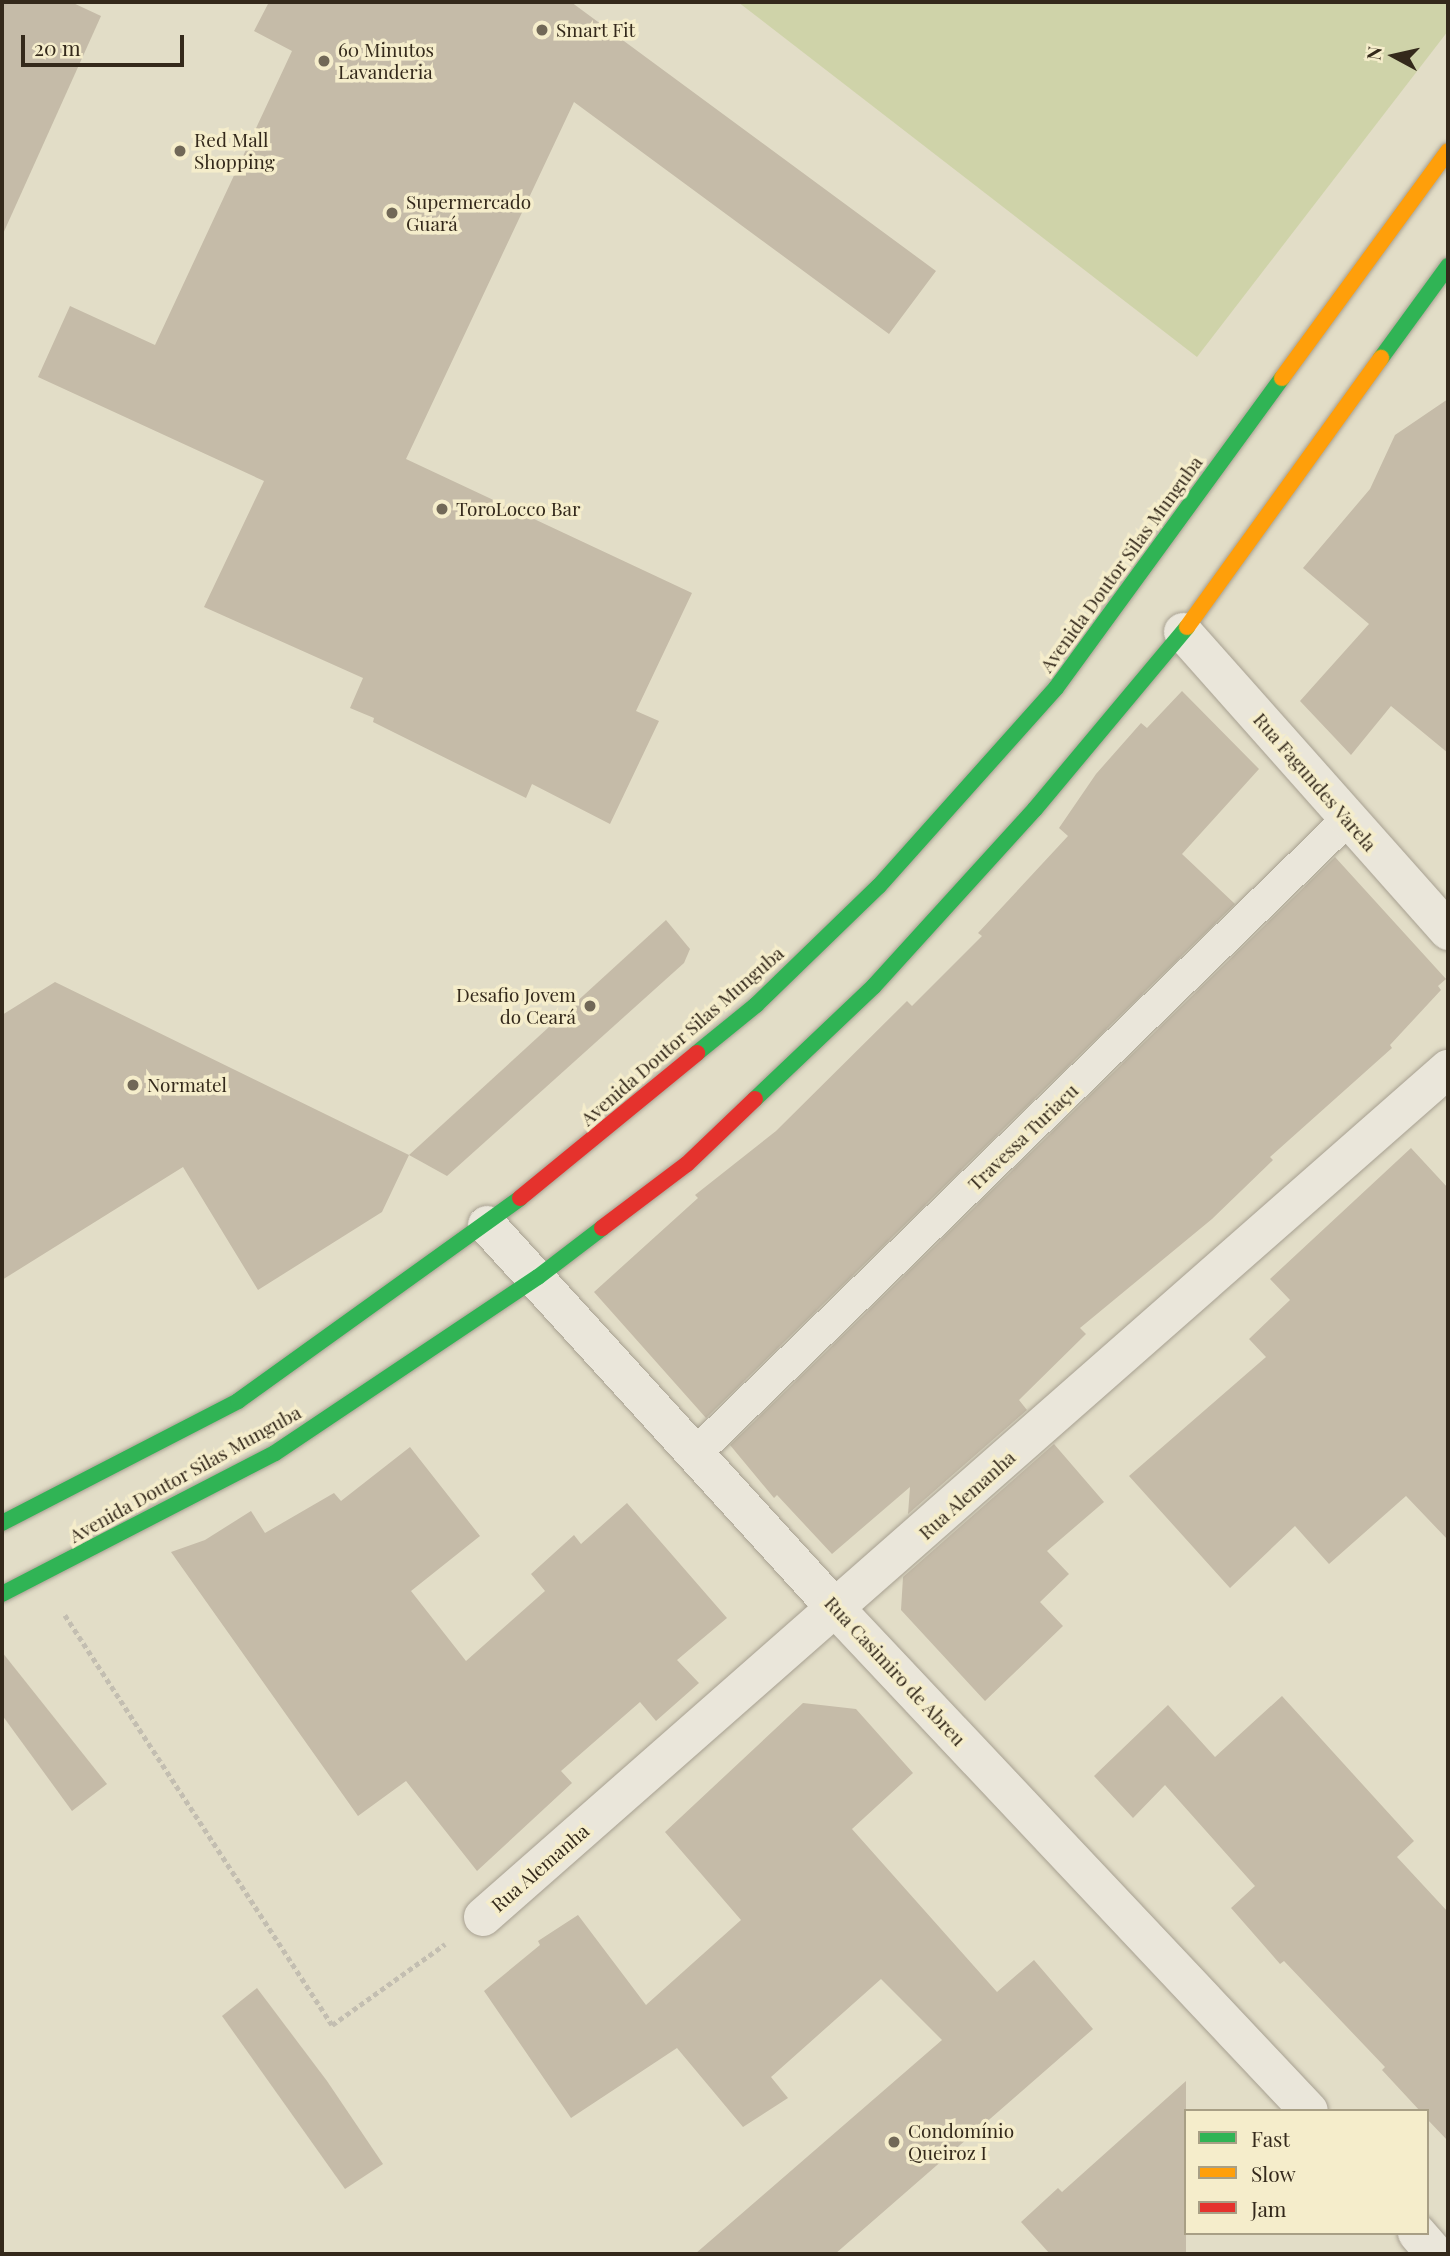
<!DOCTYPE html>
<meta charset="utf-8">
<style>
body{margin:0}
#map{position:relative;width:1450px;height:2256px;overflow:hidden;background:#e2ddc7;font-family:"Playfair Display",serif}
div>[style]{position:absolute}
.green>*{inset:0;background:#cfd3a9}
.building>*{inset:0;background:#c5bba8}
.path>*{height:4.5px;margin-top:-2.25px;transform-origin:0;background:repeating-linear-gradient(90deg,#c3beb1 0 5px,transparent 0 8.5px)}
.roads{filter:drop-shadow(0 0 2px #a7a091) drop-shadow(0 0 2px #a7a091)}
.lane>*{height:32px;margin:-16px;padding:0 16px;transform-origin:16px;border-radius:16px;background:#eae6da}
.street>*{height:38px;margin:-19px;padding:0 19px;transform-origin:19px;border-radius:19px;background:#eae6da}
.fast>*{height:16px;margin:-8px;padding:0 8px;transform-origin:8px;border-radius:8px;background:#30b455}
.slow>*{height:16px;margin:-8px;padding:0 8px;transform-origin:8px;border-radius:8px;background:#ff9f0a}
.jam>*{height:16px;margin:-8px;padding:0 8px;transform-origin:8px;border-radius:8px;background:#e5322d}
.dots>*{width:19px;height:19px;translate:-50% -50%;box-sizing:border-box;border:4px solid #f5edcb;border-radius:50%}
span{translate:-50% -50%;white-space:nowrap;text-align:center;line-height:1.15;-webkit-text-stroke:7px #f5edcb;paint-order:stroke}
.poi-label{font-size:19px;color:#34291b}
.left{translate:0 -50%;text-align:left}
.right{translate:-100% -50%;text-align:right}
.street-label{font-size:19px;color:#34291b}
.frame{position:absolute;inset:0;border:4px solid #34291b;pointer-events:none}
.legend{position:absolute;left:1184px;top:2109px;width:245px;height:126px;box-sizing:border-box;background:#f5edcb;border:2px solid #a89f85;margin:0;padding:9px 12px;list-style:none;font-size:21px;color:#34291b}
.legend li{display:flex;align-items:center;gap:14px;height:35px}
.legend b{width:35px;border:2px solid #a89f85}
.north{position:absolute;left:1359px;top:21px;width:70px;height:70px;-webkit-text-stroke:5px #f5edcb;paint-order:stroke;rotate:278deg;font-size:19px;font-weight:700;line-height:28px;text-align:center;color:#34291b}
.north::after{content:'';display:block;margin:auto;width:24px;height:32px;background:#34291b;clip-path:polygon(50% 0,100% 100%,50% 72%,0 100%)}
.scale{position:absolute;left:21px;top:35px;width:163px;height:32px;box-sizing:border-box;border:4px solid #34291b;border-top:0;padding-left:9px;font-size:21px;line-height:24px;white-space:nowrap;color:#34291b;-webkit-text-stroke:5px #f5edcb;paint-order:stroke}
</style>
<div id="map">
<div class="green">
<div style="clip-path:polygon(738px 2px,1448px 2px,1448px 31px,1197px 357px)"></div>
</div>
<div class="building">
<div style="clip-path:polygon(2px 2px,71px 2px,101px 16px,2px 236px)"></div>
<div style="clip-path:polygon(269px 2px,571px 2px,936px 271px,889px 334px,574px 102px,406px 459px,692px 593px,636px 711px,659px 721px,610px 824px,532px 784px,526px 798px,373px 722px,374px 718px,350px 708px,363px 678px,204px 607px,264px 481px,38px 377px,70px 306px,155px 345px,292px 51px,254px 31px)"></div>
<div style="clip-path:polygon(1448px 399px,1448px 753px,1391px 706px,1351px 755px,1300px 701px,1369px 624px,1303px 568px,1370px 489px,1395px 435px)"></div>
<div style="clip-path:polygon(1182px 691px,1259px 769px,1182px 854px,1235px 904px,706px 1418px,594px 1292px,698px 1198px,695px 1195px,776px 1131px,907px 1001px,912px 1006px,982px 936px,978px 933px,1068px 836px,1059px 828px,1096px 774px,1141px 723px,1147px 728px)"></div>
<div style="clip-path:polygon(1335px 857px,1446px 979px,1438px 986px,1441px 990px,1390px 1045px,1392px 1048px,1270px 1157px,1273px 1160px,1212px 1219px,1080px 1328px,1086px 1334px,1019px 1400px,1027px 1410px,908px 1514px,910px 1487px,832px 1554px,777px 1495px,774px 1498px,730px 1445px)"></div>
<div style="clip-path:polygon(666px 920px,690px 949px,684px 963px,447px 1176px,409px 1155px)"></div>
<div style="clip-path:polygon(55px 982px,409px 1155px,382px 1212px,258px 1290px,183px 1167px,2px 1280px,2px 1015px)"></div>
<div style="clip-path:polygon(1411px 1148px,1448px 1188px,1448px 1540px,1406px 1496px,1329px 1564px,1295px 1526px,1230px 1588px,1129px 1476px,1266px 1357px,1249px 1339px,1290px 1300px,1270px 1279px)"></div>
<div style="clip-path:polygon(1054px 1444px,1104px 1502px,1047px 1551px,1069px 1574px,1040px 1602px,1063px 1626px,985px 1701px,901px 1610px,903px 1577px)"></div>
<div style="clip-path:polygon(410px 1447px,480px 1536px,411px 1591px,466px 1661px,545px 1591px,531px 1574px,574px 1535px,581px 1544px,627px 1503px,727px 1618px,677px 1660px,699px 1683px,656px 1721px,640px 1702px,561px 1771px,572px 1783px,477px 1871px,406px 1781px,358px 1816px,171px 1552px,205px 1540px,251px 1511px,265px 1533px,334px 1493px,341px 1501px)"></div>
<div style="clip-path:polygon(2px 1652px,107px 1784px,72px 1811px,2px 1715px)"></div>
<div style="clip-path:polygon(1282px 1696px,1414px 1841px,1397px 1857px,1448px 1912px,1448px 2141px,1427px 2119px,1427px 2111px,1420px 2111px,1382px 2070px,1385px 2067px,1284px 1961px,1280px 1964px,1231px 1908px,1255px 1886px,1165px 1785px,1133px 1818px,1094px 1776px,1168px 1705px,1215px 1757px)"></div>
<div style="clip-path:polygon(803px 1703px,856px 1709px,913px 1773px,852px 1829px,997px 1992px,1034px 1960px,1093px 2029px,835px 2254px,695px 2254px,942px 2040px,881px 1979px,771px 2077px,788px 2098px,743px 2127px,677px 2048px,571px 2118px,484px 1991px,540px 1945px,538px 1941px,578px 1915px,646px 2005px,741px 1920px,665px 1832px)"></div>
<div style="clip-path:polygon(257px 1988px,327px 2081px,383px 2164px,345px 2189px,222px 2016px)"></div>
<div style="clip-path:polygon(1186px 2081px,1186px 2254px,1050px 2254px,1021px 2222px,1058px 2188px,1062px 2192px)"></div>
</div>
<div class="path">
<div style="left:65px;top:1615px;width:489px;rotate:56.9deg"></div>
<div style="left:332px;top:2025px;width:139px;rotate:-35.6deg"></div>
</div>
<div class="roads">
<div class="lane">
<div style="left:696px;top:1453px;width:908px;rotate:-44.2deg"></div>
</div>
<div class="street">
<div style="left:1183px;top:632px;width:400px;rotate:48.4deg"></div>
<div style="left:487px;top:1225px;width:520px;rotate:47.73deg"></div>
<div style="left:837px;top:1610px;width:688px;rotate:46.71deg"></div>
<div style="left:483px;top:1917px;width:1285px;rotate:-41.31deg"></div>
<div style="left:1417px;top:2233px;width:28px;rotate:49deg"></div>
</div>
<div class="fast">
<div style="left:1381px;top:358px;width:114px;rotate:-53.9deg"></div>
<div style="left:697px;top:1053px;width:76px;rotate:-39.1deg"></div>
<div style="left:756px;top:1005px;width:171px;rotate:-44.1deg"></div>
<div style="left:879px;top:886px;width:266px;rotate:-48.2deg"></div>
<div style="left:1056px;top:688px;width:384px;rotate:-53.9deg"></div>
<div style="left:755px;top:1099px;width:164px;rotate:-43.5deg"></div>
<div style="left:874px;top:986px;width:239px;rotate:-47.7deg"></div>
<div style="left:1035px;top:809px;width:237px;rotate:-50.1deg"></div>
<div style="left:2px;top:1523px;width:266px;rotate:-27.3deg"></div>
<div style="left:238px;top:1401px;width:347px;rotate:-35.7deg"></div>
<div style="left:2px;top:1594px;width:307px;rotate:-27.3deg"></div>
<div style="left:275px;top:1453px;width:316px;rotate:-33.8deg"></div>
<div style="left:538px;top:1277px;width:81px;rotate:-37.4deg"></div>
</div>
<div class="slow">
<div style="left:1282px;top:378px;width:281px;rotate:-53.8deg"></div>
<div style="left:1187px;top:627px;width:332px;rotate:-54.2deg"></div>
</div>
<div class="jam">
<div style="left:520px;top:1198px;width:229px;rotate:-39.3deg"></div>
<div style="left:602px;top:1228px;width:106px;rotate:-37deg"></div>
<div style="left:687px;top:1164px;width:94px;rotate:-43.7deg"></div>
</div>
</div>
<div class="dots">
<div style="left:542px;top:30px;background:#716857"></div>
<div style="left:324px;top:61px;background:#716857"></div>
<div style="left:180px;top:151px;background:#716857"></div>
<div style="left:392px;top:213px;background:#716857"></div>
<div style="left:442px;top:509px;background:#716857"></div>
<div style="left:590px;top:1006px;background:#716857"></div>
<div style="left:133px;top:1085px;background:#716857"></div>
<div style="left:894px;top:2142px;background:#716857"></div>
</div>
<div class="poi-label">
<span class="left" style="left:556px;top:30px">Smart Fit</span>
<span class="left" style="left:338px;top:61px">60 Minutos<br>Lavanderia</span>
<span class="left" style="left:194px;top:151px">Red Mall<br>Shopping</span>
<span class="left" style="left:406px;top:213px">Supermercado<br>Guará</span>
<span class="left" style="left:456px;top:509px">ToroLocco Bar</span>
<span class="right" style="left:576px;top:1006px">Desafio Jovem<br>do Ceará</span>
<span class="left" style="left:147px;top:1085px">Normatel</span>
<span class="left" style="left:908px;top:2142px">Condomínio<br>Queiroz I</span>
</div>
<div class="street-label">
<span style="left:1121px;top:564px;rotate:-54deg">Avenida Doutor Silas Munguba</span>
<span style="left:1315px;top:782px;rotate:49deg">Rua Fagundes Varela</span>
<span style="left:682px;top:1036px;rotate:-41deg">Avenida Doutor Silas Munguba</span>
<span style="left:1023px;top:1137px;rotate:-44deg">Travessa Turiaçu</span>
<span style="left:185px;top:1474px;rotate:-29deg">Avenida Doutor Silas Munguba</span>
<span style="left:967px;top:1495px;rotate:-42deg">Rua Alemanha</span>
<span style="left:895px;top:1671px;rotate:47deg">Rua Casimiro de Abreu</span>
<span style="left:540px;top:1868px;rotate:-41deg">Rua Alemanha</span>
</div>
<div class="frame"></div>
<ul class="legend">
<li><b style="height:9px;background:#30b455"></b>Fast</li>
<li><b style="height:9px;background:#ff9f0a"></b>Slow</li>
<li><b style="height:9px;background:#e5322d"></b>Jam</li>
</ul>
<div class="north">N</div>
<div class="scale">20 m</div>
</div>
